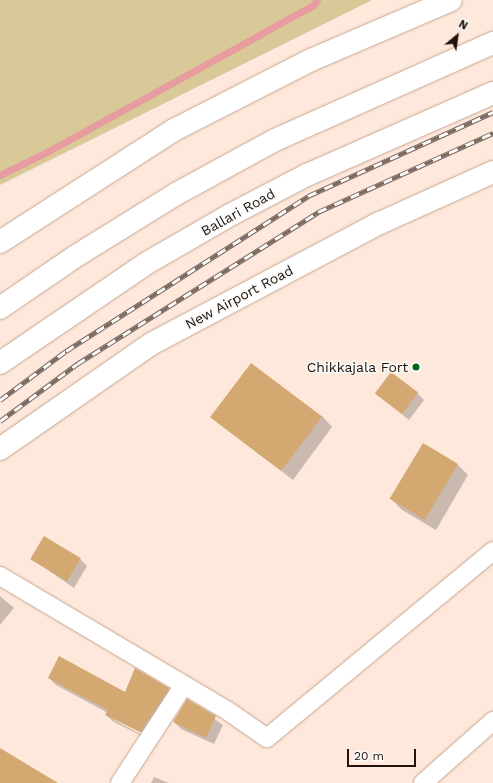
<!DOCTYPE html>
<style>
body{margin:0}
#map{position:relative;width:493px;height:783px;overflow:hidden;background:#fde8db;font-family:"Work Sans",sans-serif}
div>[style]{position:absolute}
.green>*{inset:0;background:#d9c898}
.shadow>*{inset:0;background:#0003}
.stream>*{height:7px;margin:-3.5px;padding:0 3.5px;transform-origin:3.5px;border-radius:3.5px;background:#e79d9f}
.building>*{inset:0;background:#d4a871;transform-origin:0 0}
.roads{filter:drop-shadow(0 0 1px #c6a590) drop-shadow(0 0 1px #c6a590)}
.street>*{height:18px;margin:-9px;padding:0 9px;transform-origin:9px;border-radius:9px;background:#fff}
.secondary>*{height:22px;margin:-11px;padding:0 11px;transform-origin:11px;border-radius:11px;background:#fff}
.highway>*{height:22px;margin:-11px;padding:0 11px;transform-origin:11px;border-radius:11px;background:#fff}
.rail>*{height:4.5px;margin-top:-2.25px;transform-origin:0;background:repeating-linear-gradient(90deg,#f9faf9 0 9px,#79695f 0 18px);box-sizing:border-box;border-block:1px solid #79695f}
.dots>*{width:11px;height:11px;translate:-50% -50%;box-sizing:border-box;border:2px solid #f9faf9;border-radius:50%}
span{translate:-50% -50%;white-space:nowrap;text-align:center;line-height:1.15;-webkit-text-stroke:3px #f9faf9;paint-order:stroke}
.street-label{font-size:14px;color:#1f130b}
.poi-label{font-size:14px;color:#1f130b}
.right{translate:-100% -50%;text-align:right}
.north{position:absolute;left:437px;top:16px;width:40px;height:40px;-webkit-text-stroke:3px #f9faf9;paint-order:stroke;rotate:29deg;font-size:11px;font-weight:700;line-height:16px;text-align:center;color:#1f130b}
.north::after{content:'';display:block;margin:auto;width:14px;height:18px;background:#1f130b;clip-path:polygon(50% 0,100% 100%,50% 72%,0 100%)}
.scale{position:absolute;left:347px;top:749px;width:69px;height:18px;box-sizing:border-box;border:2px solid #1f130b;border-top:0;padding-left:5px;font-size:12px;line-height:14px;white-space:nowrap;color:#1f130b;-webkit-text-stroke:3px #f9faf9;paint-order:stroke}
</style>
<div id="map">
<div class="green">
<div style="clip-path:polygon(0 0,372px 0,0 185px)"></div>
</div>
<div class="shadow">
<div style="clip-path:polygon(417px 393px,424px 400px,409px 420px,377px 394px)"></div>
<div style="clip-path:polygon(322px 416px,332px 427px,293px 480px,212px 418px)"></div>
<div style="clip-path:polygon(424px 445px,458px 465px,468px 475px,436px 530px,402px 510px,391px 499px)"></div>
<div style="clip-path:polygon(32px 559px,80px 559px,87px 566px,74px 588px)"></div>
<div style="clip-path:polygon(0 596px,14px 608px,0 625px)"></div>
<div style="clip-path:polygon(evenodd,136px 670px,169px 689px,176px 697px,148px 739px,114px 722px,106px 715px,108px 713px,56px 685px,49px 678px,125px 693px,136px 670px,114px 718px,145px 734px,144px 736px,114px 720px,114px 718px)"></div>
<div style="clip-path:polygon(188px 700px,223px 725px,214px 744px,181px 729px,174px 722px)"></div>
<div style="clip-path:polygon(154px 777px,169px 783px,151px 783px)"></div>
</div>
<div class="stream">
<div style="left:0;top:175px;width:52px;rotate:-26.1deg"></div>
<div style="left:47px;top:152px;width:304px;rotate:-28.9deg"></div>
<div style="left:313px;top:5px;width:6px;rotate:-51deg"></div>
</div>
<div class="building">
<div style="left:251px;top:363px;width:89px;height:68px;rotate:37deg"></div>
<div style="left:391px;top:372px;width:34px;height:27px;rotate:37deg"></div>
<div style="left:423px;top:443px;width:41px;height:65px;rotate:31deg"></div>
<div style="left:44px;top:536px;width:43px;height:27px;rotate:31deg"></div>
<div style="clip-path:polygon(59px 656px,125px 692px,135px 668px,169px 688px,140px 732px,105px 715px,108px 710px,48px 678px)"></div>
<div style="clip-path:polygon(187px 699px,216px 716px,206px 738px,173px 722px)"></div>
<div style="clip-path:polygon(0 748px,58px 783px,0 783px)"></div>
</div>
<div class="roads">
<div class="street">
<div style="left:0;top:576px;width:265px;rotate:30.6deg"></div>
<div style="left:228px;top:711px;width:47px;rotate:34.7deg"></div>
<div style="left:267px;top:738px;width:293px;rotate:-39.6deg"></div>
<div style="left:120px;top:783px;width:117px;rotate:-56.9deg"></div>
<div style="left:423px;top:783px;width:94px;rotate:-41.5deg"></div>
</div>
<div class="secondary">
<div style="left:0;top:242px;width:207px;rotate:-32.8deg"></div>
<div style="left:174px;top:130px;width:154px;rotate:-27.1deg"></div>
<div style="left:311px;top:60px;width:152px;rotate:-23.2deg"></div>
<div style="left:0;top:449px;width:184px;rotate:-34.8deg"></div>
<div style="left:151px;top:344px;width:259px;rotate:-27.9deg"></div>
<div style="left:380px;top:223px;width:124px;rotate:-24.3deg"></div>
</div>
<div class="highway">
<div style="left:0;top:308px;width:92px;rotate:-34.4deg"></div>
<div style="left:76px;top:256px;width:118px;rotate:-31.8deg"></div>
<div style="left:176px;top:194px;width:113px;rotate:-28.6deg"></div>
<div style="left:275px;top:140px;width:239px;rotate:-24deg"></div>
<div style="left:0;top:363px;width:178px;rotate:-34.2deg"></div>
<div style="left:147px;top:263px;width:96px;rotate:-30deg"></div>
<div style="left:230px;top:215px;width:87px;rotate:-27.5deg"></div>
<div style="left:307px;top:175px;width:203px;rotate:-23.8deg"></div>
</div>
</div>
<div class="rail">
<div style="left:0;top:400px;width:82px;rotate:-36.6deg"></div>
<div style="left:66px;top:351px;width:287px;rotate:-32.6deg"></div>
<div style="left:308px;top:196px;width:203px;rotate:-24.4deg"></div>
<div style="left:0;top:421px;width:96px;rotate:-36.5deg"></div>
<div style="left:77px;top:364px;width:285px;rotate:-32.2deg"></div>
<div style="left:318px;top:212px;width:192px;rotate:-24.3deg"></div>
</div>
<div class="dots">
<div style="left:416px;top:367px;background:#006917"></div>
</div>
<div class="street-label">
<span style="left:238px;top:212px;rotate:-29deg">Ballari Road</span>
<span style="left:239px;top:297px;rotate:-28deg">New Airport Road</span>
</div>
<div class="poi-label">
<span class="right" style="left:408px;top:367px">Chikkajala Fort</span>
</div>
<div class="north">N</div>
<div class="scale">20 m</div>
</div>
